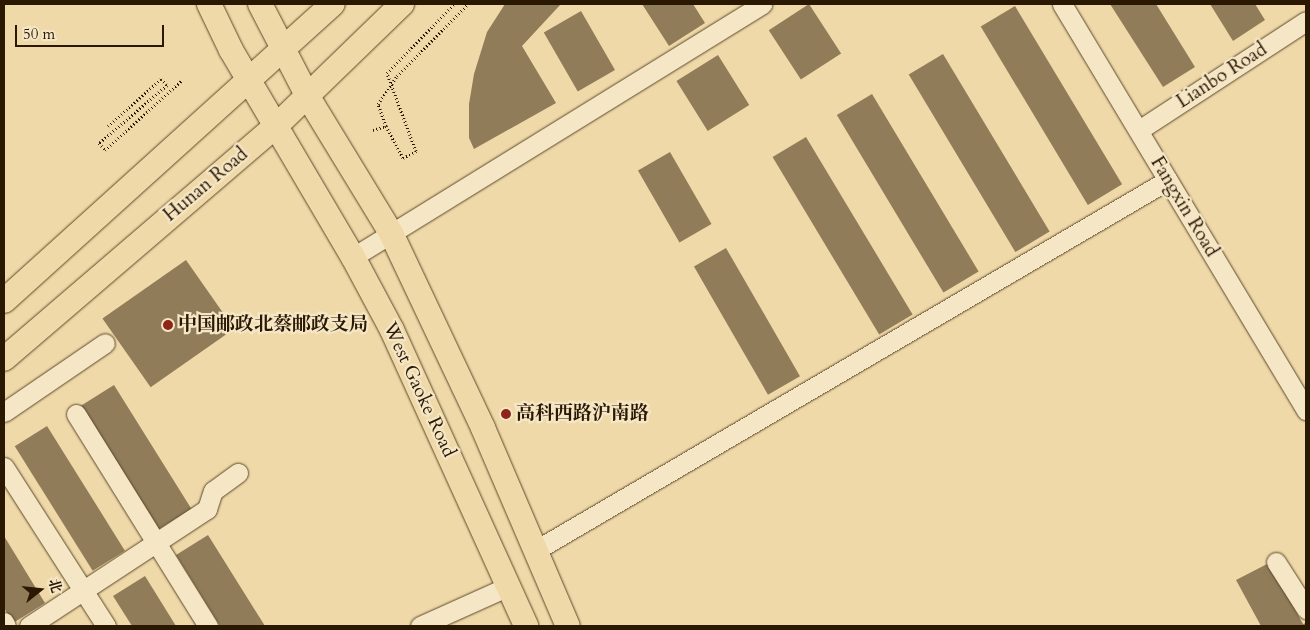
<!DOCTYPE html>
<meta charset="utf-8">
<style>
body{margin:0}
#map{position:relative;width:1310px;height:630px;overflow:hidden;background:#f0d9a8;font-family:Cardo,"Noto Serif SC",serif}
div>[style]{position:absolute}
.building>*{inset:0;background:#917c59;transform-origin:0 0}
.path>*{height:3px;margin-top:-1.5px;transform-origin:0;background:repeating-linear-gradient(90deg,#2a1803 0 1px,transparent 0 3.5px)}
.roads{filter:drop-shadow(0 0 1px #5c482c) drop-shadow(0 0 1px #5c482c)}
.minor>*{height:19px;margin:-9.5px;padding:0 9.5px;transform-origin:9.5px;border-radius:9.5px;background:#f5e6c6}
.major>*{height:24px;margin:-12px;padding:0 12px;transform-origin:12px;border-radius:12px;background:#f0d9a8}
.path-bridge>*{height:3px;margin-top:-1.5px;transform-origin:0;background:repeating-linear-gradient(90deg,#2a1803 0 1px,transparent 0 3.5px)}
.dots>*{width:14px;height:14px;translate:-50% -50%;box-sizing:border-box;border:2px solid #f5e6c6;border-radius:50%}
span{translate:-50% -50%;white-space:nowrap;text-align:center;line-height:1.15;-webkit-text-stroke:4.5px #f5e6c6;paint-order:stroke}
.street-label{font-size:19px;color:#2a1803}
.poi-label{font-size:19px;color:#2a1803;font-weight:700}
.left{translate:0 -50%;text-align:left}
.frame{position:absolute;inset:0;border:5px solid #2a1803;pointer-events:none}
.north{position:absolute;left:15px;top:565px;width:50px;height:50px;-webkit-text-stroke:4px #f5e6c6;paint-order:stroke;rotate:74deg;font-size:14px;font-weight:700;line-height:20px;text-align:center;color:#2a1803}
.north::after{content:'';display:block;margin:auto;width:18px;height:22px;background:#2a1803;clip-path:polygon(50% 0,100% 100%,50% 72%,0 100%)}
.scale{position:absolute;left:15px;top:25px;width:149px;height:22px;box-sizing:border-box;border:2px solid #2a1803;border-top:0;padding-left:6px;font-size:15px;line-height:18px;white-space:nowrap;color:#2a1803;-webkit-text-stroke:4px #f5e6c6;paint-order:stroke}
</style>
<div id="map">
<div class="building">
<div style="clip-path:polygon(505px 4px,561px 4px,522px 46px,556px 103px,474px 149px,469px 138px,469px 104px,474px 74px,487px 32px)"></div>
<div style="clip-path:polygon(642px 4px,693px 4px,705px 23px,669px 46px)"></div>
<div style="left:809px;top:4px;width:59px;height:48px;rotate:57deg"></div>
<div style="clip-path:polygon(1110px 4px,1156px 4px,1195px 67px,1163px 87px)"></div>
<div style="clip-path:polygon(1210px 4px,1255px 4px,1265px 20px,1233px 41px)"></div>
<div style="left:1015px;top:6px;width:208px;height:40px;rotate:59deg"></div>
<div style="left:581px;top:11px;width:68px;height:43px;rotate:60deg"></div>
<div style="left:943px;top:54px;width:207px;height:40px;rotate:59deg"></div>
<div style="left:718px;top:55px;width:59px;height:49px;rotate:58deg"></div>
<div style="left:872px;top:94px;width:207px;height:41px;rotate:59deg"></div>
<div style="left:806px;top:137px;width:207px;height:39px;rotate:59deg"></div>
<div style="left:670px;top:152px;width:83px;height:37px;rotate:60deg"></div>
<div style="left:726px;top:248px;width:148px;height:37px;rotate:60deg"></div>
<div style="left:186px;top:260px;width:84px;height:102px;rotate:55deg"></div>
<div style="left:114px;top:385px;width:146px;height:39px;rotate:58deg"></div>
<div style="left:47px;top:426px;width:147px;height:38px;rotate:58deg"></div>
<div style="clip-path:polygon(208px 535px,265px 626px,220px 626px,176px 555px)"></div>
<div style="clip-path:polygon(4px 536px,45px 603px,13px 623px,4px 608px)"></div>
<div style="clip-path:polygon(1269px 563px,1303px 624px,1306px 623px,1306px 626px,1261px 626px,1236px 580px)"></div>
<div style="clip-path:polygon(145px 576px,176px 626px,132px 626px,113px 596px)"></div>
</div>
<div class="path">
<div style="left:108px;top:126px;width:71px;rotate:-41.6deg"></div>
<div style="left:161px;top:79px;width:8px;rotate:45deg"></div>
<div style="left:167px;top:85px;width:89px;rotate:139.5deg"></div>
<div style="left:99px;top:143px;width:9px;rotate:49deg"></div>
<div style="left:105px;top:150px;width:103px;rotate:-42.2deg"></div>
<div style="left:386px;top:126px;width:23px;rotate:-110deg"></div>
<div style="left:378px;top:104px;width:34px;rotate:-56deg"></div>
<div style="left:397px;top:76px;width:101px;rotate:-45.4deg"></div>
<div style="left:373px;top:130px;width:14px;rotate:-17deg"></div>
<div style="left:386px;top:126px;width:36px;rotate:62deg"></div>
<div style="left:403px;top:158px;width:15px;rotate:-28deg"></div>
<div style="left:416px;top:151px;width:17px;rotate:-111deg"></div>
</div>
<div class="roads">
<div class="minor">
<div style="left:1062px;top:4px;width:474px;rotate:59deg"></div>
<div style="left:1139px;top:130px;width:199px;rotate:-33.1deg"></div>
<div style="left:353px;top:257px;width:481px;rotate:-31.7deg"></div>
<div style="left:4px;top:412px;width:122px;rotate:-34.3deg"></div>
<div style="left:76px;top:414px;width:250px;rotate:58.1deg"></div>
<div style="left:4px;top:467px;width:189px;rotate:57.3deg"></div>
<div style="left:536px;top:550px;width:732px;rotate:-30.35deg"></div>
<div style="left:1276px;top:562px;width:56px;rotate:57.4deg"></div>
<div style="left:4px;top:622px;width:4px;rotate:63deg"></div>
<div style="left:29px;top:626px;width:213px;rotate:-33.3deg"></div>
<div style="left:207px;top:509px;width:19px;rotate:-72deg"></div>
<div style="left:213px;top:491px;width:31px;rotate:-36deg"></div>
<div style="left:420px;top:626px;width:98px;rotate:-24.2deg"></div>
</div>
<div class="major">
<div style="left:209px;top:4px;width:51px;rotate:64.4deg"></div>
<div style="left:231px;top:50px;width:240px;rotate:59.5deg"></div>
<div style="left:353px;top:257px;width:83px;rotate:61.9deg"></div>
<div style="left:392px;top:330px;width:325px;rotate:65.6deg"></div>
<div style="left:260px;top:4px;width:105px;rotate:62.7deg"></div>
<div style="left:308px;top:97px;width:159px;rotate:58.6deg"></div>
<div style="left:391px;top:233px;width:216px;rotate:64.7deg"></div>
<div style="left:483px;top:428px;width:215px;rotate:66.8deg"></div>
<div style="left:4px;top:301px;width:443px;rotate:-42.1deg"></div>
<div style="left:4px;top:359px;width:357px;rotate:-40.6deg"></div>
<div style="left:275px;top:127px;width:177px;rotate:-44.1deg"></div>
</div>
</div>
<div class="path-bridge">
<div style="left:410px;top:135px;width:66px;rotate:-110.4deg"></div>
<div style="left:387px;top:73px;width:96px;rotate:-45.8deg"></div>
</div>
<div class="dots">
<div style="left:168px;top:325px;background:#8f2418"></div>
<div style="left:506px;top:414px;background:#8f2418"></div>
</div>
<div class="street-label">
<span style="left:1222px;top:76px;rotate:-33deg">Lianbo Road</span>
<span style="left:206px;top:185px;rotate:-40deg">Hunan Road</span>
<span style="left:1184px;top:207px;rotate:59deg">Fangxin Road</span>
<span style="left:419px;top:390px;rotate:65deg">West Gaoke Road</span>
</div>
<div class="poi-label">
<span class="left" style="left:178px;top:325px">中国邮政北蔡邮政支局</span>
<span class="left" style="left:516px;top:414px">高科西路沪南路</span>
</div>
<div class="frame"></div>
<div class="north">北</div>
<div class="scale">50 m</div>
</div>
